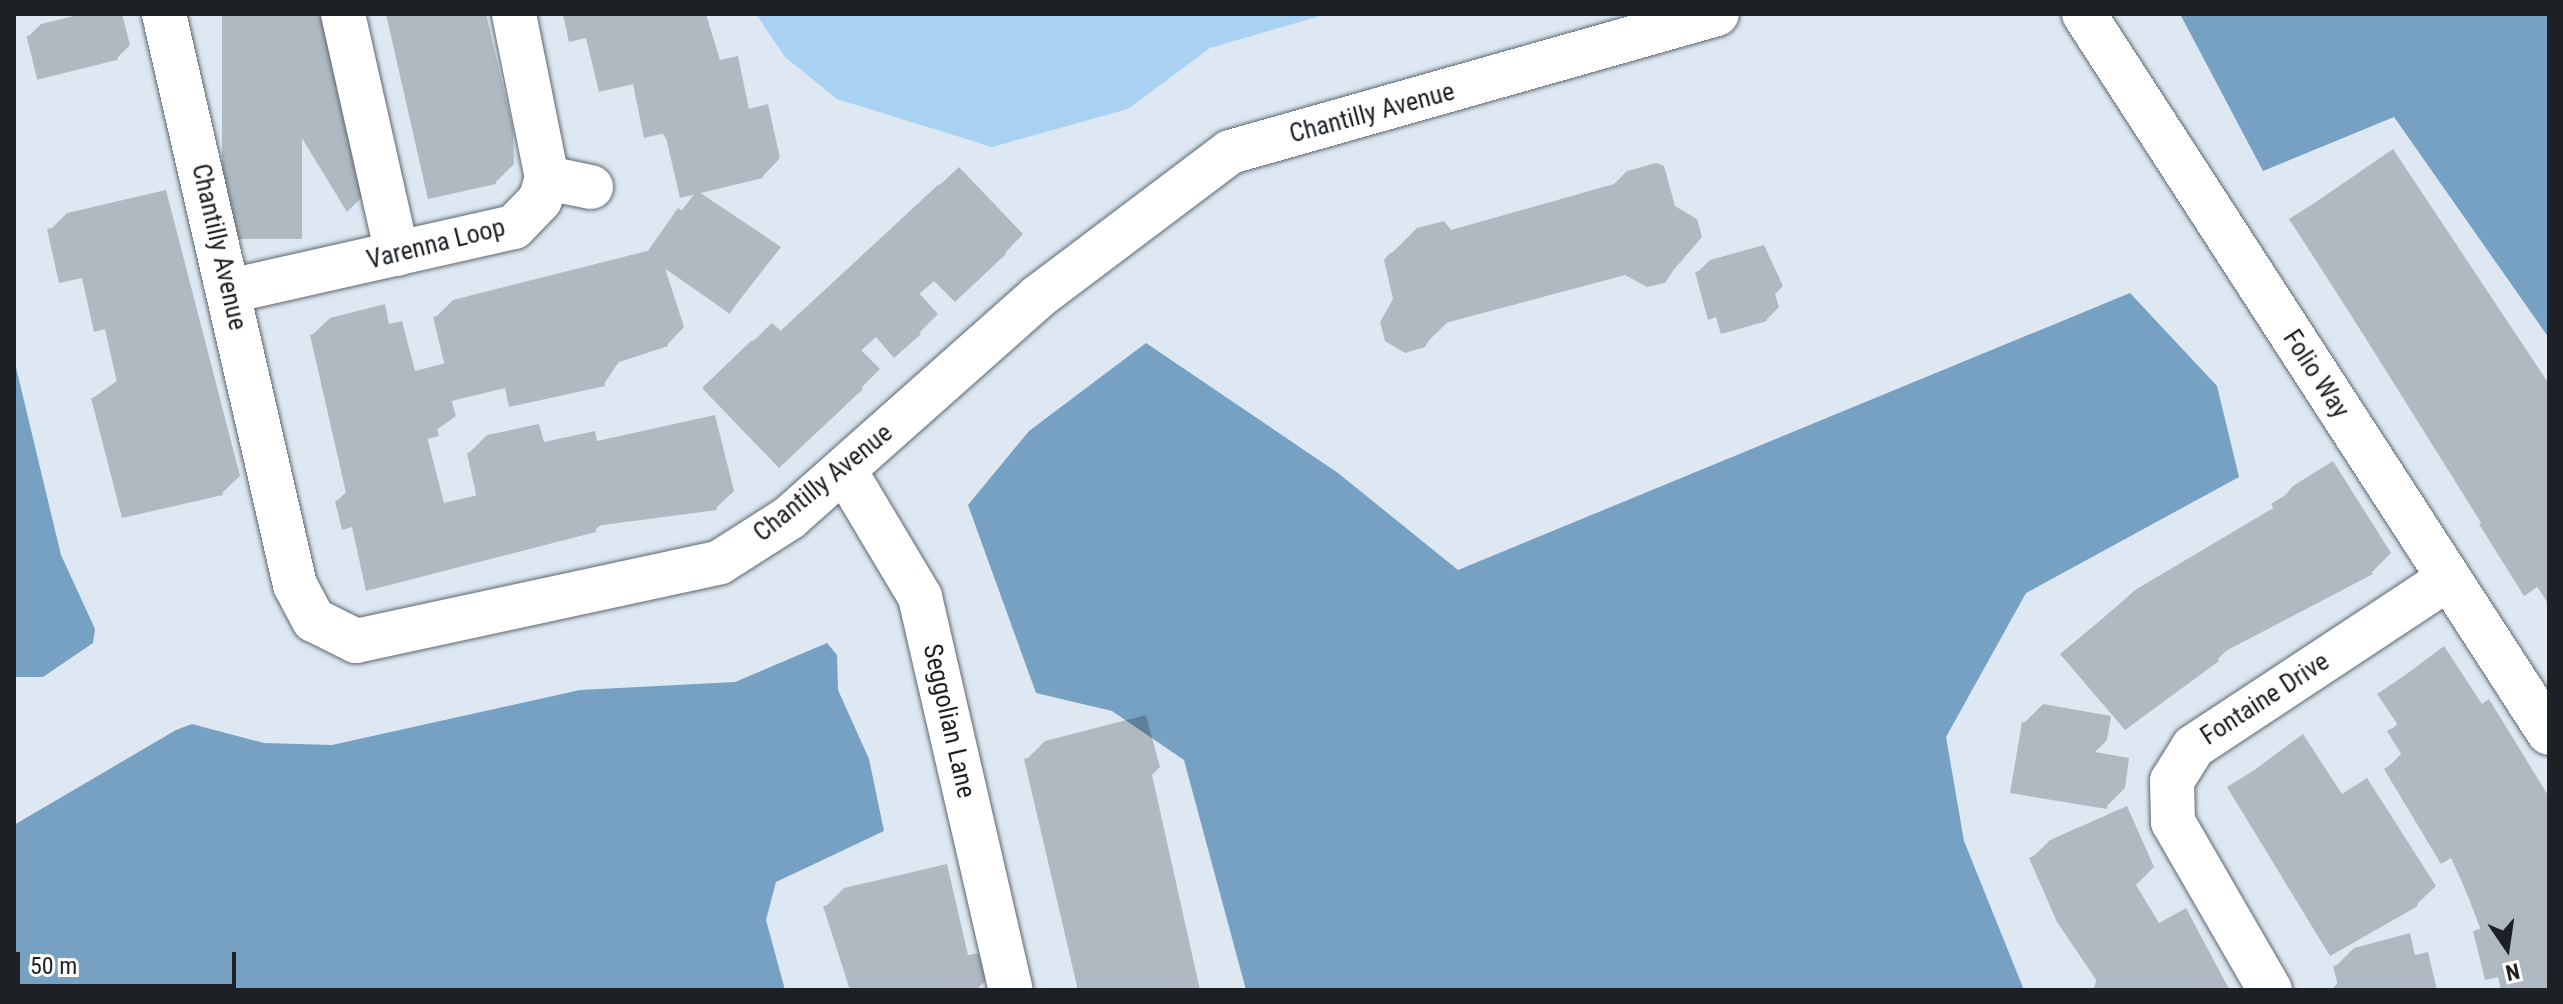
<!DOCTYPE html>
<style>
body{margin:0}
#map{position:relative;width:2563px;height:1004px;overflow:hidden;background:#dde8f2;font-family:"Roboto Condensed",sans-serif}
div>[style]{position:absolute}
.green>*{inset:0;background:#a9d2f2}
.water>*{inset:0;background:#77a1c3}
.shadow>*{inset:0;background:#0003}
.building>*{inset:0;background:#aeb9c2;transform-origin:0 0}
.roads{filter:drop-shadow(0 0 2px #5d676f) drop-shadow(0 0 2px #5d676f)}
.minor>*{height:44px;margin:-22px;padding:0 22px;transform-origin:22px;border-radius:22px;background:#fff}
span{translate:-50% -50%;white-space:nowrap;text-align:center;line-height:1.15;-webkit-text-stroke:8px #fff;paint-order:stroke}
.street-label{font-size:26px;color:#1d2125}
.frame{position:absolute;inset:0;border:16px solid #1d2125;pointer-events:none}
.north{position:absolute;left:2467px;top:908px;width:80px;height:80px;-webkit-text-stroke:6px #fff;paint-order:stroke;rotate:167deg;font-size:22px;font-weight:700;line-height:32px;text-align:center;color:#1d2125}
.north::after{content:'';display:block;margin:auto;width:28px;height:36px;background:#1d2125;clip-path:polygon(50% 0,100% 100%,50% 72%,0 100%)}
.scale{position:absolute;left:16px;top:952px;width:220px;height:36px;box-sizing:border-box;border:4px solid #1d2125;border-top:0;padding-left:10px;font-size:24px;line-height:28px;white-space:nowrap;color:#1d2125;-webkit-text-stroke:6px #fff;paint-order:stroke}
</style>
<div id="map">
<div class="green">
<div style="clip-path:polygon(756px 14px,1327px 14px,1210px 48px,1128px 109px,992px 147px,837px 99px,785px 57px)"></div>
</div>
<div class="water">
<div style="clip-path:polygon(2180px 14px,2549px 14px,2549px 338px,2394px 117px,2263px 171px)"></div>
<div style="clip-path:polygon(2130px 293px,2217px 386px,2239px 477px,2026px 593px,1946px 737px,1964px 841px,2024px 990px,1246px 990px,1184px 760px,1112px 711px,1036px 693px,968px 505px,1029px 431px,1146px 343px,1338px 473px,1458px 570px)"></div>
<div style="clip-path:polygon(14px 359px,61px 555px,95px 629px,93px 643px,43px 677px,14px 677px)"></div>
<div style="clip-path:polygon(827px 643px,837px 655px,838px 690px,869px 759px,884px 831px,776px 882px,766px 920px,785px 990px,14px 990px,14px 825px,176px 730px,192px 724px,264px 743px,332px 745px,580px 690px,735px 682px)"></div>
</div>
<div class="shadow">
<div style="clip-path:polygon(82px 14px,122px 14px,130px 45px,117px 58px,28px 37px,41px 24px)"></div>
<div style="clip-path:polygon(226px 14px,324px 14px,366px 193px,347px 212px)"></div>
<div style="clip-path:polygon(387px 14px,486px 14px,513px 129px,514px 164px,495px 183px)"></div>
<div style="clip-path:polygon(565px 14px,706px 14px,720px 60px,738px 56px,749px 109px,768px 104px,780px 158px,762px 177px,699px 192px,781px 247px,731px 311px,664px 265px,684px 327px,667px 345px,620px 360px,604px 384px,507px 386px,451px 399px,456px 416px,427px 437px,444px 503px,478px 495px,469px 453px,487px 435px,539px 424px,544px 442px,595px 431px,597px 441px,715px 415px,734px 491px,716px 508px,603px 523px,595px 530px,353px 525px,337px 501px,347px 491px,312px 335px,330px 318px,385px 304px,389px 324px,402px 321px,415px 371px,446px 363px,435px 318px,453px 300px,651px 250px,696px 192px,634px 82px)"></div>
<div style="clip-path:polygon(2393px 149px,2549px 384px,2549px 605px,2536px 585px,2525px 593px,2291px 219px)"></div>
<div style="clip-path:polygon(1656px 163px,1664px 166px,1675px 206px,1697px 219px,1702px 237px,1664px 281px,1626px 273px,1450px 320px,1424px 345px,1391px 254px,1417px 228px,1444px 221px,1451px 230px,1614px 184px,1627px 171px)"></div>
<div style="clip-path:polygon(959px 167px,1023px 234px,1005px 253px,934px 278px,918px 292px,938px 314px,919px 333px,876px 334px,860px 349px,880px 369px,861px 388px,723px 370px,772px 323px,782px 332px)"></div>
<div style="clip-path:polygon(166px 190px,240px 476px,222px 493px,93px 398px,118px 380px,107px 327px,83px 276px,50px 230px,67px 213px)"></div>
<div style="clip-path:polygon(1764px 245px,1783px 286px,1775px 294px,1779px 307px,1766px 320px,1697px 273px,1710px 260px)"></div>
<div style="clip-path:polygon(2333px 461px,2391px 553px,2372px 572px,2234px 643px,2218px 659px,2063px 654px,2135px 590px,2275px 507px,2293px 486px)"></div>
<div style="clip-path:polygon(2444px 646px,2482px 704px,2489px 699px,2549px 797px,2549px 990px,2504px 990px,2452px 855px,2386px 769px,2403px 752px,2390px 732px,2398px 723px,2380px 694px)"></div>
<div style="clip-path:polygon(2043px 704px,2111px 716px,2107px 740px,2095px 752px,2129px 758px,2125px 788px,2106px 807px,2024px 723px)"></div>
<div style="clip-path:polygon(1146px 715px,1160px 767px,1152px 775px,1200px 990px,1078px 990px,1026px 760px,1045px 741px)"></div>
<div style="clip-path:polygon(2303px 734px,2342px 794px,2367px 778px,2436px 886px,2417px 904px,2331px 953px,2230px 788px)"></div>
<div style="clip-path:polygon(2127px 806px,2154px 867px,2136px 885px,2159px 923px,2186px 908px,2229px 989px,2240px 990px,2093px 990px,2098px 977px,2031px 859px,2050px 840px)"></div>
<div style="clip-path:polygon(947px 864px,968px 955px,980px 953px,986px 980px,976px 990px,850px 990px,825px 907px,844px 888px)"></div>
<div style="clip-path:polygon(2410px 933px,2415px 955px,2428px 952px,2437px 990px,2331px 990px,2339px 982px,2335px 967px,2354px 948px)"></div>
</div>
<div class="building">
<div style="left:222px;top:14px;width:80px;height:225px"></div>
<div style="clip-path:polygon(386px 14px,462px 14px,495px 149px,489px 151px,496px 184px,428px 199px)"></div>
<div style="clip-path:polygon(563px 14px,680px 14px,702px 77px,720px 73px,731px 126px,750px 121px,763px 178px,680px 198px,665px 133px,644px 138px,633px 84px,599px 92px,586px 38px,569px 42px)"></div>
<div style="left:107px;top:16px;width:45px;height:83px;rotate:76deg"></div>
<div style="clip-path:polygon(2373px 167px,2549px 430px,2549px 579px,2524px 596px,2479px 524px,2484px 521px,2289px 219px)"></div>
<div style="clip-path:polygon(939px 184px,1006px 254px,955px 302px,934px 281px,900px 311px,921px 334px,894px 358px,876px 337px,842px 368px,863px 389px,779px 468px,702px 388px,752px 340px,761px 349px)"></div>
<div style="clip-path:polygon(1630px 187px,1640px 190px,1651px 230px,1673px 244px,1678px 263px,1665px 283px,1647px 287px,1625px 275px,1438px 325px,1425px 347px,1405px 353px,1385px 341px,1380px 322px,1393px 299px,1384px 260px,1390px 253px,1419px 244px,1426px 254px,1595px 206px,1600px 195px)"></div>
<div style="clip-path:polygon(150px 206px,223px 495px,122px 518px,91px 398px,119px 392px,105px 329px,94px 332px,82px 278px,59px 283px,47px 229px)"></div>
<div style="left:678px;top:208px;width:103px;height:57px;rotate:35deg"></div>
<div style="clip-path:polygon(1751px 257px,1772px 300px,1762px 303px,1767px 321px,1721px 334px,1716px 317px,1708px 320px,1695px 272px)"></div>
<div style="clip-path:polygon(640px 264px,668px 346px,601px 368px,605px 386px,509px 407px,505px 388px,431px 406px,439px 436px,407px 444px,427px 519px,479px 508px,467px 453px,522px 440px,526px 459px,578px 448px,580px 457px,698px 431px,717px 510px,595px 526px,596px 532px,366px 591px,352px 527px,342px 530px,335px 501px,347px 497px,310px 335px,367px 321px,372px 340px,385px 337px,397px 388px,447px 375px,433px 317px,600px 281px)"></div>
<div style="clip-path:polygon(2313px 478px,2373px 574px,2216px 656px,2219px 661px,2125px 730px,2060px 654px,2114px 609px,2276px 512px,2271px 504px)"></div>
<div style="clip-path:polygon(2425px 662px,2463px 721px,2470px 716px,2549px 850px,2549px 990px,2501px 990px,2498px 977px,2485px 980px,2473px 931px,2483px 928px,2451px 858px,2441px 864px,2384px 769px,2403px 757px,2387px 731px,2398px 725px,2377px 694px)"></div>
<div style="clip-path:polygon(2022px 722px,2093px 734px,2088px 762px,2078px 771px,2111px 776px,2107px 809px,2010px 793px)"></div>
<div style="clip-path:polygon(1127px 733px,1142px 788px,1132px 790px,1177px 990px,1078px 990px,1024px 759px)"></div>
<div style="clip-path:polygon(2284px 752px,2322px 812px,2348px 796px,2418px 906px,2330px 956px,2227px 787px)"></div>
<div style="clip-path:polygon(2108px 824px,2136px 888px,2114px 898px,2140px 941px,2166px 925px,2204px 990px,2103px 990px,2057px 922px,2029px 858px)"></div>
<div style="clip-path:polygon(928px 882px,953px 990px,850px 990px,823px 906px)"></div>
<div style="clip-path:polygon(2391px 951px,2401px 990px,2339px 990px,2333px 966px)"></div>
</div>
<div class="roads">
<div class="minor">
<div style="left:164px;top:14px;width:586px;rotate:77.08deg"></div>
<div style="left:295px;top:585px;width:40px;rotate:62deg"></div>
<div style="left:314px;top:620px;width:47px;rotate:26.6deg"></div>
<div style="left:356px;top:641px;width:372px;rotate:-12.2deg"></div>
<div style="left:720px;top:562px;width:82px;rotate:-32.5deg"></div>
<div style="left:789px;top:518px;width:334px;rotate:-41.6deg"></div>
<div style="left:1039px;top:296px;width:239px;rotate:-37deg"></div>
<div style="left:1230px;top:152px;width:506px;rotate:-15.82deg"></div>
<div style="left:343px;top:14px;width:246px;rotate:77.3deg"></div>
<div style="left:2084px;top:14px;width:856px;rotate:57.11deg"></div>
<div style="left:547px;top:178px;width:45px;rotate:11.6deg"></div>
<div style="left:230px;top:291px;width:291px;rotate:-12.7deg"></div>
<div style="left:514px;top:227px;width:37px;rotate:-46deg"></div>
<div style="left:540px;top:200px;width:23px;rotate:-72deg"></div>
<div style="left:547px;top:178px;width:167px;rotate:-101.4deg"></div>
<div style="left:845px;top:471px;width:147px;rotate:59.2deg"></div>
<div style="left:920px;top:597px;width:403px;rotate:77deg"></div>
<div style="left:2270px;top:990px;width:194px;rotate:-120deg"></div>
<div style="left:2173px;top:822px;width:41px;rotate:-91.4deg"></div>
<div style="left:2172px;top:781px;width:40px;rotate:-58deg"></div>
<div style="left:2193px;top:747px;width:305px;rotate:-33.4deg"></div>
</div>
</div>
<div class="street-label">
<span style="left:1372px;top:113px;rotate:-15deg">Chantilly Avenue</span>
<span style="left:436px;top:244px;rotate:-14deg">Varenna Loop</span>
<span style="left:219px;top:247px;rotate:77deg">Chantilly Avenue</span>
<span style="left:2316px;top:374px;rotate:57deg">Folio Way</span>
<span style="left:823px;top:483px;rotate:-39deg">Chantilly Avenue</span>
<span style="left:2265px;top:699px;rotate:-33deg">Fontaine Drive</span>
<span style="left:949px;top:721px;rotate:77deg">Seggolian Lane</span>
</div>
<div class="frame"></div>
<div class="north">N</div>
<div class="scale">50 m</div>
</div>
